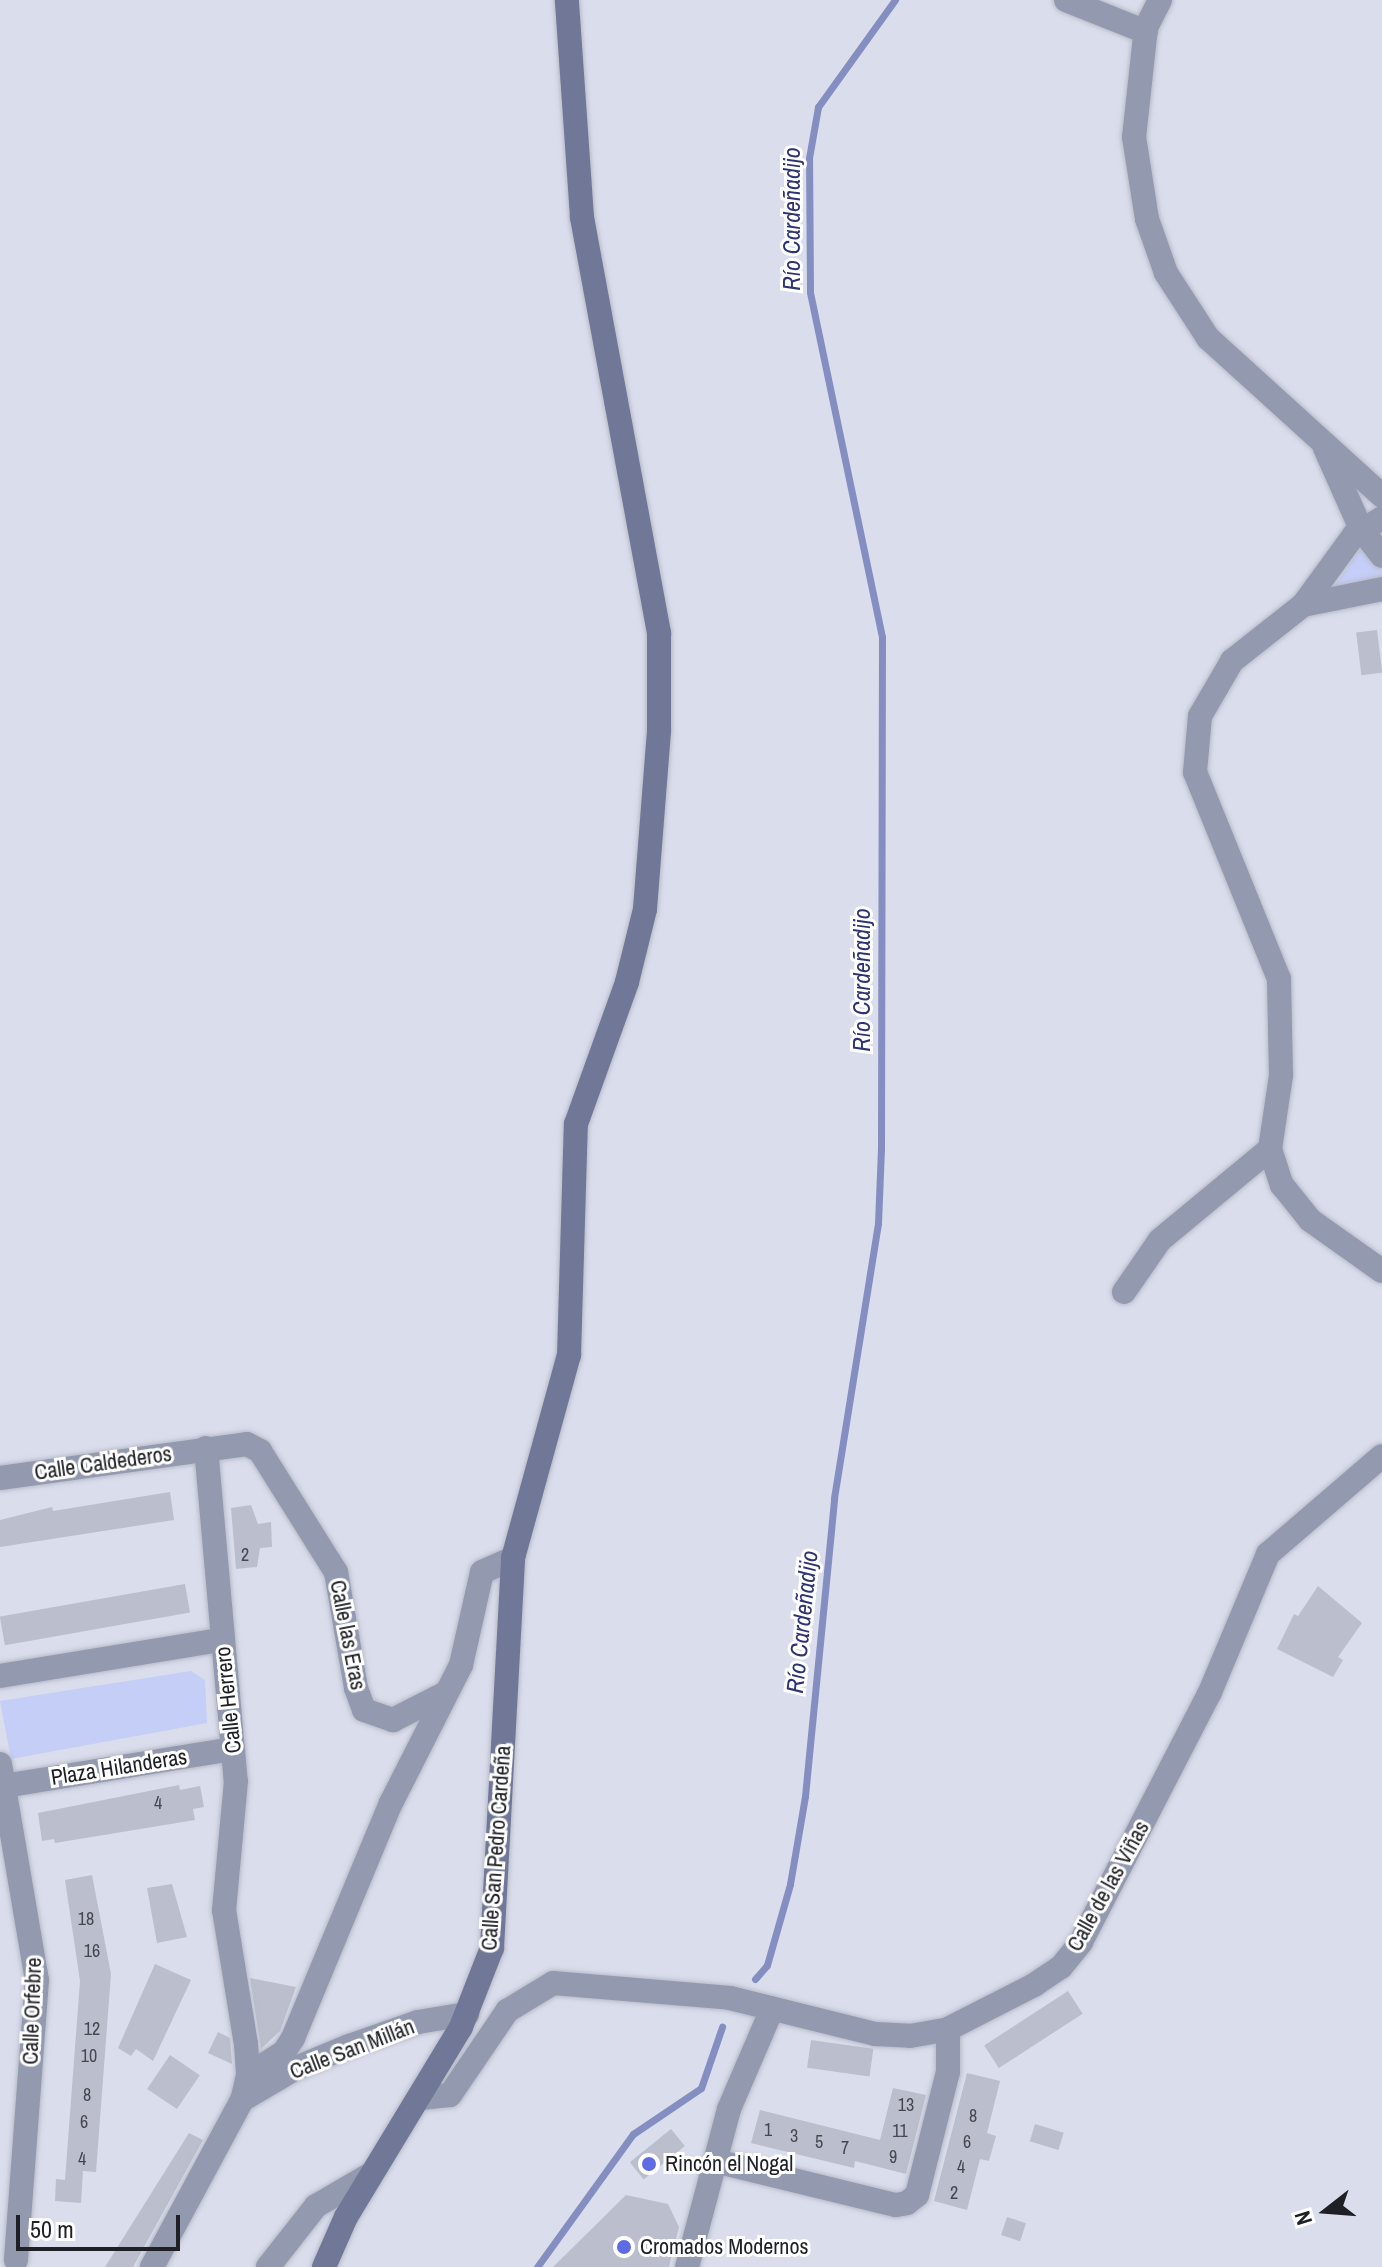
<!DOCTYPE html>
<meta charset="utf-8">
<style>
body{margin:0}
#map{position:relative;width:1382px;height:2267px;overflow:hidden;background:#daddec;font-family:"Archivo Narrow",sans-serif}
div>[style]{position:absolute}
.green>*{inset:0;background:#c4cef7}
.stream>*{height:7px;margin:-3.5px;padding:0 3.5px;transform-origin:3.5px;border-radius:3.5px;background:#848ec0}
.building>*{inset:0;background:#bbbecc;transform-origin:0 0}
.roads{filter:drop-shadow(0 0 2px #b8bbc8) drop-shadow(0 0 2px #b8bbc8)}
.street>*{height:24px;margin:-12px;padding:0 12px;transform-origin:12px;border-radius:12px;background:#9399af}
.secondary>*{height:24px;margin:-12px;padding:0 12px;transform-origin:12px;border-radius:12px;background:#707797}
.dots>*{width:22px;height:22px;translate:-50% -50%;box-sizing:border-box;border:4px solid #fff;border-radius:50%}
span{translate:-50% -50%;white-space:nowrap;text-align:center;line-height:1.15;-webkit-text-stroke:6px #fff;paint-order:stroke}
.number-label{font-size:18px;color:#464850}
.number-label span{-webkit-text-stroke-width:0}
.street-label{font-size:22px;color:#1f2026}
.poi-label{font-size:22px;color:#1f2026}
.left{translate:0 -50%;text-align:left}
.water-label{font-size:24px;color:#2d3471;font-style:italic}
.north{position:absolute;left:1286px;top:2171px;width:80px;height:80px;-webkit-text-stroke:6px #fff;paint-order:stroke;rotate:253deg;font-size:22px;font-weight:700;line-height:32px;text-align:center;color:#1f2026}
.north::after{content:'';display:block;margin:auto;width:28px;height:36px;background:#1f2026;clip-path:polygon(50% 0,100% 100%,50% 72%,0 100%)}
.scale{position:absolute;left:16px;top:2215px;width:164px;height:36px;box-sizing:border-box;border:4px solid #1f2026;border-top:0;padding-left:10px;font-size:24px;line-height:28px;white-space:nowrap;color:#1f2026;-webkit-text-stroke:6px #fff;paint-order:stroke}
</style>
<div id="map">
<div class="green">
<div style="clip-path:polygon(1362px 546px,1382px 569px,1382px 581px,1329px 594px)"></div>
<div style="clip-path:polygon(191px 1671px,205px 1680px,207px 1723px,11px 1759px,0 1701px)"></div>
</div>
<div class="stream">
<div style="left:755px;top:1979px;width:18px;rotate:-49deg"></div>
<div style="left:767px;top:1965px;width:84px;rotate:-74.1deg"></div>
<div style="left:790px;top:1884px;width:89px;rotate:-80.3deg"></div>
<div style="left:805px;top:1796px;width:299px;rotate:-84.4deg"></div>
<div style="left:834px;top:1498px;width:278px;rotate:-80.9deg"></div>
<div style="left:878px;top:1223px;width:74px;rotate:-87.7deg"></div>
<div style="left:881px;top:1149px;width:512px;rotate:-89.89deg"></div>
<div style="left:882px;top:637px;width:352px;rotate:-101.8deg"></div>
<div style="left:810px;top:292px;width:134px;rotate:-90.4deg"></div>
<div style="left:809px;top:158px;width:52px;rotate:-80deg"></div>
<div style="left:818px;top:107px;width:132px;rotate:-54.3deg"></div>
<div style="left:537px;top:2267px;width:164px;rotate:-54.2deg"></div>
<div style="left:633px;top:2134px;width:82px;rotate:-34.1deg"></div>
<div style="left:701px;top:2088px;width:65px;rotate:-71deg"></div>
</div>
<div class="building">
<div style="left:1377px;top:630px;width:43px;height:21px;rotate:83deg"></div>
<div style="clip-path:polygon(170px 1492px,174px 1520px,0 1547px,0 1520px,52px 1507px,53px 1511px)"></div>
<div style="clip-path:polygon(251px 1505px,258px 1524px,271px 1522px,272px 1547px,260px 1548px,257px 1567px,236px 1569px,231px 1508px)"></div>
<div style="left:185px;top:1584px;width:29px;height:188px;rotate:80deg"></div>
<div style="clip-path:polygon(1318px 1586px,1362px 1623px,1338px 1657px,1343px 1660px,1333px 1677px,1277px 1649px,1294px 1614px,1298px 1616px)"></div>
<div style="clip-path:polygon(179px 1785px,180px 1790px,200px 1786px,204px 1807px,193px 1809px,195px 1820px,55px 1843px,54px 1839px,42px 1841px,38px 1813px)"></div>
<div style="clip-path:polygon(92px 1875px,111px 1974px,96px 2172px,83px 2171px,81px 2203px,55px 2201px,56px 2179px,65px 2180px,80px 1981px,65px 1880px)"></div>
<div style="clip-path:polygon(172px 1884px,187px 1937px,157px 1943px,147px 1888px)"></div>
<div style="clip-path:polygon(155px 1964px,191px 1980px,153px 2061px,136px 2049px,131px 2056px,118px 2048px)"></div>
<div style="clip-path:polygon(250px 1978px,296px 1987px,280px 2031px,261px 2049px)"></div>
<div style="left:1068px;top:1991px;width:27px;height:100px;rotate:57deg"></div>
<div style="clip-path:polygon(218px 2032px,230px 2038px,232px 2064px,208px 2053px)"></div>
<div style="left:811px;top:2040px;width:63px;height:28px;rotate:8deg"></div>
<div style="left:170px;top:2055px;width:36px;height:41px;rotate:34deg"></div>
<div style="clip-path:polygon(967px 2073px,1000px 2081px,987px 2133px,996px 2136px,989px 2161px,980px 2159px,967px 2210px,934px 2201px)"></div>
<div style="clip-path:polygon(893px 2088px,926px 2095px,906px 2174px,855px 2161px,854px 2168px,751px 2143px,760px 2110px,880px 2140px)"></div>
<div style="left:1035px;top:2124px;width:30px;height:18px;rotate:17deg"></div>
<div style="left:671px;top:2129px;width:22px;height:53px;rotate:51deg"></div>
<div style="clip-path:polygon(189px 2133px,203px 2140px,133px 2267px,105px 2267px)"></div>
<div style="clip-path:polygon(626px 2195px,668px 2204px,679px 2227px,669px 2267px,553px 2267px)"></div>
<div style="left:1007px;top:2217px;width:20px;height:19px;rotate:18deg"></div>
</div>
<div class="roads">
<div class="street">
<div style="left:1066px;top:0;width:86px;rotate:21.8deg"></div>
<div style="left:1160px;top:0;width:30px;rotate:117deg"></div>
<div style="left:1146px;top:27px;width:111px;rotate:96.2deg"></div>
<div style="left:1134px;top:137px;width:83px;rotate:81deg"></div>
<div style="left:1147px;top:219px;width:57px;rotate:70.6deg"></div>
<div style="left:1166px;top:273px;width:77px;rotate:57.1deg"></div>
<div style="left:1208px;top:338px;width:235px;rotate:42.2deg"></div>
<div style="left:1325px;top:448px;width:89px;rotate:66deg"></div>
<div style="left:1361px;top:529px;width:34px;rotate:52deg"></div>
<div style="left:1303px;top:605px;width:81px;rotate:-11.4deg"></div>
<div style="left:1270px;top:1149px;width:38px;rotate:72deg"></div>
<div style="left:1282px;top:1185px;width:45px;rotate:51.3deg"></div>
<div style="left:1310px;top:1220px;width:88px;rotate:35.3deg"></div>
<div style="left:1124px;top:1292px;width:63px;rotate:-55.3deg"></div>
<div style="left:1160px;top:1240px;width:143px;rotate:-39.6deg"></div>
<div style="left:1270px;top:1149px;width:75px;rotate:-81.5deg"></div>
<div style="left:1281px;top:1075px;width:96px;rotate:-91.2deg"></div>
<div style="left:1279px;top:979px;width:223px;rotate:-112.1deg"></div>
<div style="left:1195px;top:772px;width:56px;rotate:-84.9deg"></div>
<div style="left:1200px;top:716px;width:64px;rotate:-59.8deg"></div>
<div style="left:1232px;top:661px;width:90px;rotate:-38.3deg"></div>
<div style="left:1303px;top:605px;width:87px;rotate:-53.9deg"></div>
<div style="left:1354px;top:535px;width:33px;rotate:-31deg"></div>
<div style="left:206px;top:1448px;width:334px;rotate:84.9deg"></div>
<div style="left:236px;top:1781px;width:130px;rotate:95.3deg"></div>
<div style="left:224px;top:1910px;width:136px;rotate:80.7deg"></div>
<div style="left:246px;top:2044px;width:31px;rotate:86deg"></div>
<div style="left:248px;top:2075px;width:26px;rotate:103deg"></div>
<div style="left:0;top:1478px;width:249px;rotate:-7.8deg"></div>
<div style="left:247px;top:1444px;width:15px;rotate:28deg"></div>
<div style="left:260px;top:1451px;width:143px;rotate:57.9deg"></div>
<div style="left:336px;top:1572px;width:118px;rotate:80.2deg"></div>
<div style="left:356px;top:1688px;width:23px;rotate:70deg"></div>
<div style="left:364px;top:1710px;width:31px;rotate:19deg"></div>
<div style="left:393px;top:1720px;width:59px;rotate:-27deg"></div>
<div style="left:0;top:1676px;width:224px;rotate:-9.3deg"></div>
<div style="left:0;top:1764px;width:219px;rotate:80.3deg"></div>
<div style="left:37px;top:1980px;width:281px;rotate:94.3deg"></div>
<div style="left:4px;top:1786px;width:232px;rotate:-9.2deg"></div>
<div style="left:248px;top:2075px;width:43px;rotate:-32.6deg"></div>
<div style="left:284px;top:2052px;width:17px;rotate:-57deg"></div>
<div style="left:293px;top:2038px;width:255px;rotate:-67.4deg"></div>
<div style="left:391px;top:1803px;width:155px;rotate:-63.1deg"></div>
<div style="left:461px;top:1665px;width:95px;rotate:-77.3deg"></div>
<div style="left:482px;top:1572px;width:34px;rotate:-24deg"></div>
<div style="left:421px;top:2098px;width:29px;rotate:-6deg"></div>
<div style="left:450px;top:2095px;width:102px;rotate:-55.8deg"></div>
<div style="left:507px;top:2011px;width:54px;rotate:-31.3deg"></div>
<div style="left:553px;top:1983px;width:178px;rotate:4.8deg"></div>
<div style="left:730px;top:1998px;width:149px;rotate:13.9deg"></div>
<div style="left:875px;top:2034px;width:35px;rotate:3deg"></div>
<div style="left:910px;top:2036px;width:39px;rotate:-10deg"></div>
<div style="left:948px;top:2029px;width:97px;rotate:-27.1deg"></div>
<div style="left:1034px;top:1985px;width:32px;rotate:-34deg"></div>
<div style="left:1061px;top:1967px;width:32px;rotate:-51deg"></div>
<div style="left:1081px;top:1942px;width:281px;rotate:-62.7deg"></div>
<div style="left:1210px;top:1692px;width:150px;rotate:-67.2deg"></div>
<div style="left:1268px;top:1554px;width:150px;rotate:-40.7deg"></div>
<div style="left:715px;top:2161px;width:186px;rotate:13.7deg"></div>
<div style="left:896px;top:2205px;width:11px;rotate:-10deg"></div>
<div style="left:907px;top:2203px;width:13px;rotate:-39deg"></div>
<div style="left:917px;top:2195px;width:127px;rotate:-75.9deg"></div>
<div style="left:948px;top:2072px;width:43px;rotate:-90deg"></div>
<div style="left:152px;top:2267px;width:190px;rotate:-61.7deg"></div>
<div style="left:242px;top:2100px;width:63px;rotate:-30.7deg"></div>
<div style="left:296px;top:2068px;width:57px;rotate:-22.5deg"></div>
<div style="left:349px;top:2046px;width:73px;rotate:-19.2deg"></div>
<div style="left:418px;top:2022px;width:50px;rotate:-9.3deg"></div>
<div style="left:268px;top:2267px;width:78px;rotate:-51.8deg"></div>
<div style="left:316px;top:2206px;width:64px;rotate:-30.2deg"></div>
<div style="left:687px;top:2267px;width:163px;rotate:-75.1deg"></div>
<div style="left:729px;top:2109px;width:109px;rotate:-66.7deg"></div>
</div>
<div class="secondary">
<div style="left:324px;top:2267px;width:55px;rotate:-66.3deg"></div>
<div style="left:346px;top:2217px;width:222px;rotate:-58.8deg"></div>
<div style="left:461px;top:2027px;width:85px;rotate:-68.6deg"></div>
<div style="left:492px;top:1948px;width:391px;rotate:-86.9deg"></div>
<div style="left:513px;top:1558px;width:211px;rotate:-74.6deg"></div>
<div style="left:569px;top:1355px;width:231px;rotate:-88.3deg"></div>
<div style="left:576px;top:1124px;width:151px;rotate:-70.2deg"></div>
<div style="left:627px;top:982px;width:75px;rotate:-76.1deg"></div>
<div style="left:645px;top:909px;width:180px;rotate:-85.5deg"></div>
<div style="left:659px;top:730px;width:97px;rotate:-90deg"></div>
<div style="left:659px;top:633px;width:423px;rotate:-100.5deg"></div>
<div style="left:582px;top:217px;width:218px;rotate:-94deg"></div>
</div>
</div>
<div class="dots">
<div style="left:649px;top:2164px;background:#5f6be3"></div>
<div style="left:624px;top:2247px;background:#5f6be3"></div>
</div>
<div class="number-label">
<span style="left:245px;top:1555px">2</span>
<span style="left:158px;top:1803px">4</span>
<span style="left:86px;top:1919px">18</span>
<span style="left:92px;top:1951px">16</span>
<span style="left:92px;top:2029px">12</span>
<span style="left:89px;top:2056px">10</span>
<span style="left:87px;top:2095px">8</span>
<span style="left:906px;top:2105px">13</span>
<span style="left:973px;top:2116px">8</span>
<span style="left:84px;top:2122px">6</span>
<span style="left:768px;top:2130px">1</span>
<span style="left:900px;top:2131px">11</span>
<span style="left:794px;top:2136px">3</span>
<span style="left:819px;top:2142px">5</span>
<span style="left:967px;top:2142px">6</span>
<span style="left:845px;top:2148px">7</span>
<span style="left:893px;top:2157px">9</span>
<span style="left:82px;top:2159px">4</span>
<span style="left:961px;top:2167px">4</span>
<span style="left:954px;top:2193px">2</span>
</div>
<div class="street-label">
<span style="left:103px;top:1463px;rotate:-8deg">Calle Caldederos</span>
<span style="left:348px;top:1635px;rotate:79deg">Calle las Eras</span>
<span style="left:228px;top:1700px;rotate:-96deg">Calle Herrero</span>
<span style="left:119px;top:1767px;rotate:-9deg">Plaza Hilanderas</span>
<span style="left:496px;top:1848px;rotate:-86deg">Calle San Pedro Cardeña</span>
<span style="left:1108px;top:1886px;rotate:-61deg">Calle de las Viñas</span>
<span style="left:32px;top:2011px;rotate:-88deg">Calle Orfebre</span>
<span style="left:352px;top:2049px;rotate:-21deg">Calle San Millán</span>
</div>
<div class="poi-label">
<span class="left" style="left:665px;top:2164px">Rincón el Nogal</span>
<span class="left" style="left:640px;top:2247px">Cromados Modernos</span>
</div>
<div class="water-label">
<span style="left:792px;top:219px;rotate:-90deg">Río Cardeñadijo</span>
<span style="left:862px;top:980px;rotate:-90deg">Río Cardeñadijo</span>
<span style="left:802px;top:1622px;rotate:-84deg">Río Cardeñadijo</span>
</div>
<div class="north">N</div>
<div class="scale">50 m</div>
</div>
